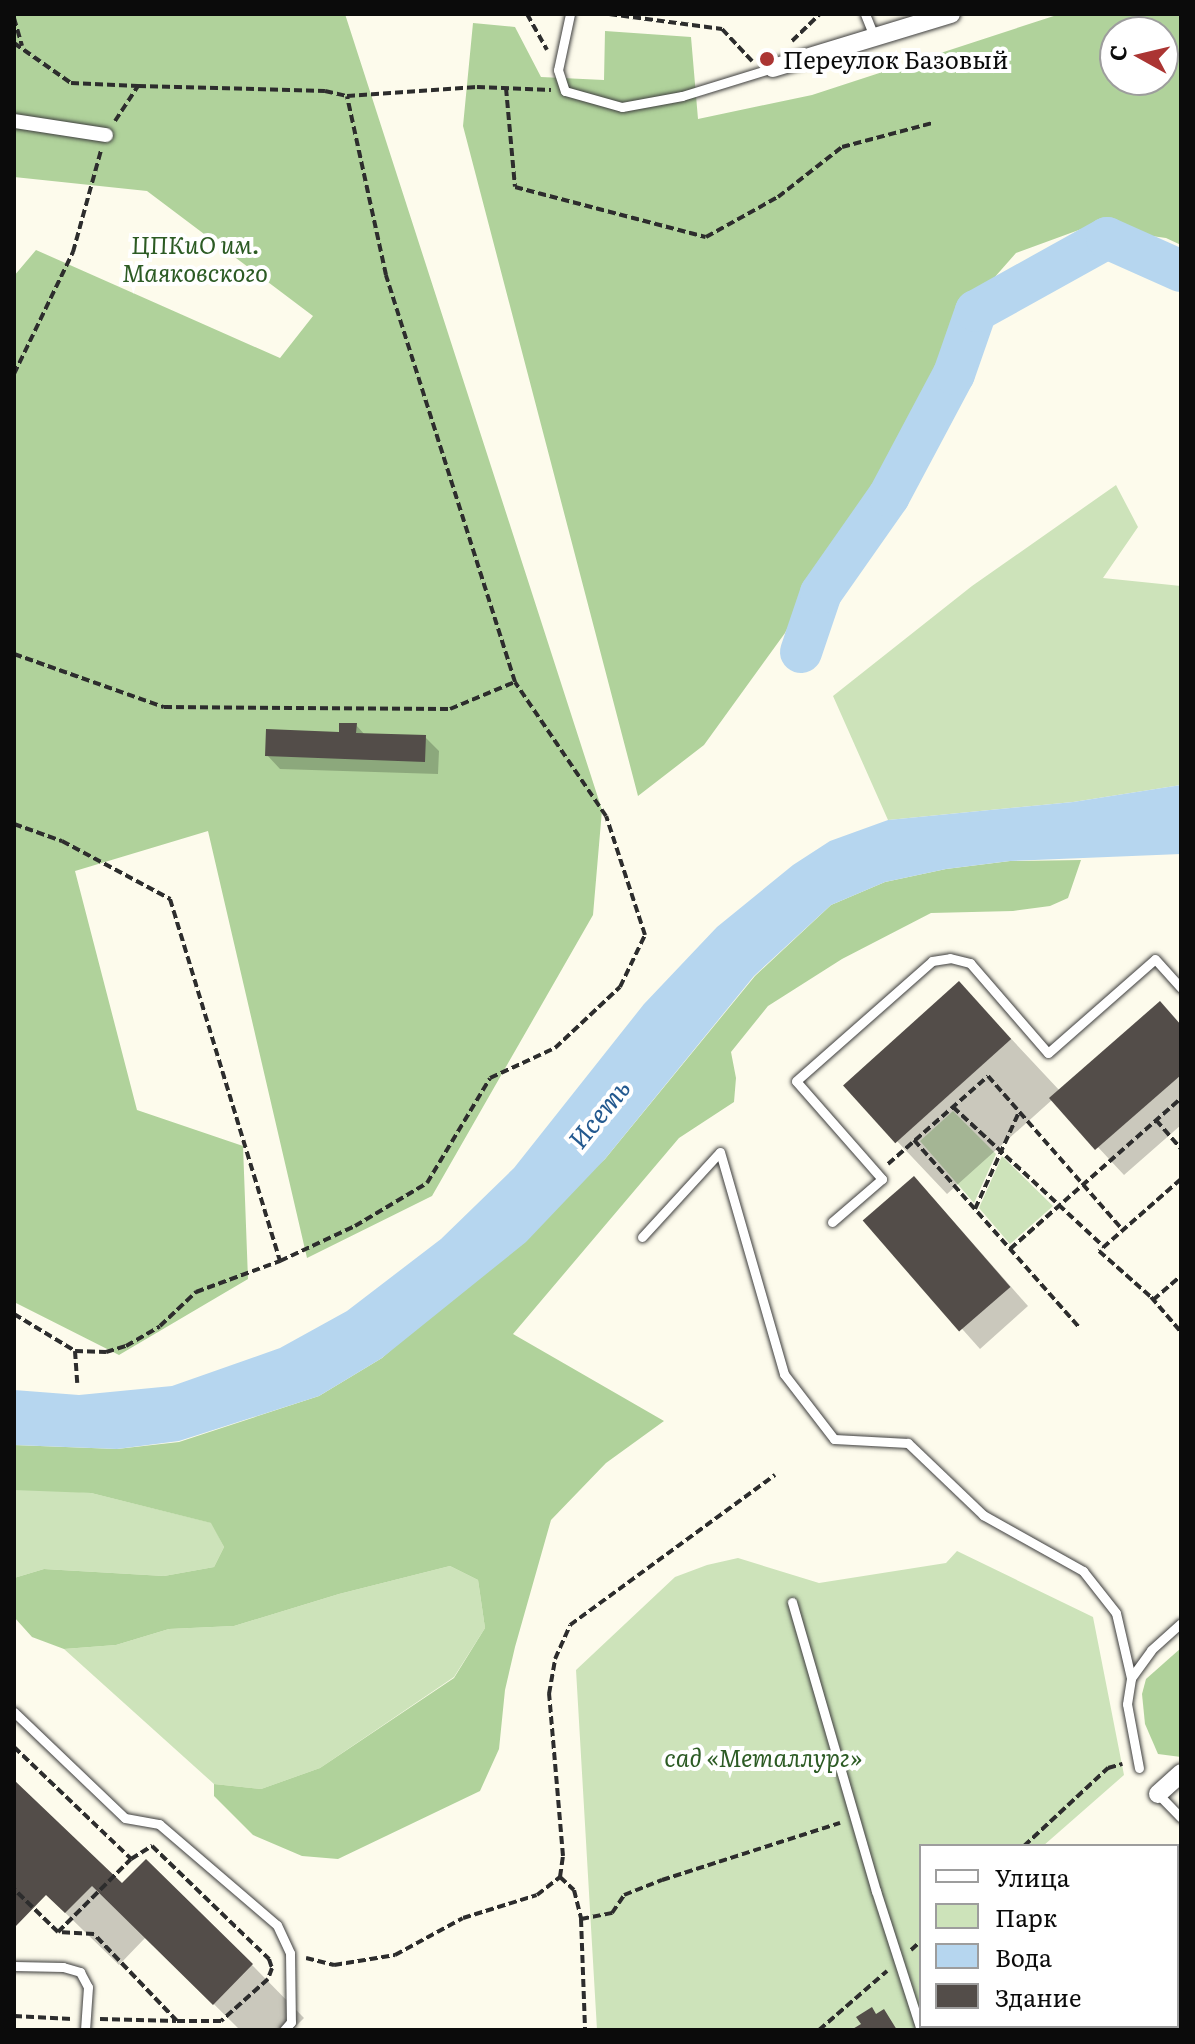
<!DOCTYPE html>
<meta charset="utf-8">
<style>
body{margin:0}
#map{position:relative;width:1195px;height:2044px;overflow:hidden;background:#fdfbec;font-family:Literata,serif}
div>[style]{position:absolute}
.green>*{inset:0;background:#cde3ba}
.forest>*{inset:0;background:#b0d29b}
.water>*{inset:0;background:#b6d6ef}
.shadow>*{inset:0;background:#0003}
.river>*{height:42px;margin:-21px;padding:0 21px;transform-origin:21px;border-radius:21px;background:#b6d6ef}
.building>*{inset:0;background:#534d49;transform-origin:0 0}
.path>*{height:4px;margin-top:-2px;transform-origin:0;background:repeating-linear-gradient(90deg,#2d2d2d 0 8px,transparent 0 12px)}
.roads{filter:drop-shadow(0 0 2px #3e3e3e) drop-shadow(0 0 2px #3e3e3e)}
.service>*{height:9px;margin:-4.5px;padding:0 4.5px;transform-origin:4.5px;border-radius:4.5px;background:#fff}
.pedestrian>*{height:14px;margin:-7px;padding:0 7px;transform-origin:7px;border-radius:7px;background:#fff}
.minor>*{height:18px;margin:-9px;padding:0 9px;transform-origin:9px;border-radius:9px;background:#fff}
.dots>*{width:22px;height:22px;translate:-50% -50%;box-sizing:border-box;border:4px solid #fff;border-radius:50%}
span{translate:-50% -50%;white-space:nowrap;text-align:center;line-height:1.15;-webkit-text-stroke:8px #fff;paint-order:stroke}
.poi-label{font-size:24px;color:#0b0b0b}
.left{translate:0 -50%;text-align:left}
.park-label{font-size:24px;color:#2c5b24;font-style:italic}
.water-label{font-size:26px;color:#23598f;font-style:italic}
.frame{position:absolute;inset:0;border:16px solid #0b0b0b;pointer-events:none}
.legend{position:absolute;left:919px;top:1844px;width:260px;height:184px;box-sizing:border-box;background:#fff;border:2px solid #9d9d9d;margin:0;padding:10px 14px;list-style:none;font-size:24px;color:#0b0b0b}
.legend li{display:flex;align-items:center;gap:16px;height:40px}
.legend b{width:40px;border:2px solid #9d9d9d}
.north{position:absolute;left:1099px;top:16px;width:80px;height:80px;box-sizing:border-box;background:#fff;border:2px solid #9d9d9d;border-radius:50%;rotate:278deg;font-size:22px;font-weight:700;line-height:32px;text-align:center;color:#0b0b0b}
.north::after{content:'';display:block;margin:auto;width:28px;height:36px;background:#ab3533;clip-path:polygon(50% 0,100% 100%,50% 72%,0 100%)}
</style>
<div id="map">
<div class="green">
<div style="clip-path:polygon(1116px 485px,1138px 527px,1103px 578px,1181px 586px,1181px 785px,1073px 802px,888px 820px,833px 696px,972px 586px)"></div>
<div style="clip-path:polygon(953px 1111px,996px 1154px,974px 1203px,920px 1141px)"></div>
<div style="clip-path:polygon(1002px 1156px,1053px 1206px,1010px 1244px,979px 1208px)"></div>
<div style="clip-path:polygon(30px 1488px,91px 1493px,212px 1523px,224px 1547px,214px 1567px,164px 1576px,44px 1569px,14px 1578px,14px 1490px)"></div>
<div style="clip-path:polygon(957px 1551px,1093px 1617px,1124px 1775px,1043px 1846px,921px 1846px,921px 2026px,1011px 2026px,1012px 2030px,597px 2030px,576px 1670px,675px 1577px,707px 1565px,738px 1558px,819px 1583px,946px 1563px)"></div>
<div style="clip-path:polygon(450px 1566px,478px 1580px,485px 1628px,454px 1677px,320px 1768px,261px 1789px,214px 1784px,64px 1649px,116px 1645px,169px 1629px,234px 1626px,339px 1594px)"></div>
</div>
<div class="forest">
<div style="clip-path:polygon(14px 14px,345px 14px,602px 810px,593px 915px,432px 1196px,307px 1258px,208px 831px,75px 871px,137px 1110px,243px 1146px,248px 1279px,119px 1355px,14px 1302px,14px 276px,36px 250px,280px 358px,313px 316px,147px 191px,14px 177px)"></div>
<div style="clip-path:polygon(evenodd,1060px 14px,1181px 14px,1181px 245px,1166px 238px,1087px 227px,1016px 253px,949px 329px,939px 414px,873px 503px,828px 549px,785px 633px,704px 745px,638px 796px,463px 126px,473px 23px,515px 27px,541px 77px,604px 80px,605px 31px,691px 37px,698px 119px,812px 95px,1060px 14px,1115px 32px,1163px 32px,1163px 80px,1115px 80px,1115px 32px)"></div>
<div style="clip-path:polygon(1081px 860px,1068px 898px,1050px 906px,1013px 911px,931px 913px,842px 959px,768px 1006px,731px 1052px,736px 1078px,734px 1102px,679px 1138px,513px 1334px,664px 1421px,606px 1463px,551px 1520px,515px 1647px,505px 1690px,499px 1749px,480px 1791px,338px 1859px,302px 1856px,253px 1835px,214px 1796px,214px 1784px,261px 1789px,320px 1768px,454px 1678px,485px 1628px,478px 1580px,450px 1566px,339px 1594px,234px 1626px,169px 1629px,116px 1645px,64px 1649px,32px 1637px,14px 1617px,14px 1578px,44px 1569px,164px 1576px,214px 1567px,224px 1547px,211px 1523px,91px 1493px,14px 1490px,14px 1445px,117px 1449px,179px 1442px,319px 1396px,382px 1358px,605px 1159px,755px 976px,831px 905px,885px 882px,946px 869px,1010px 861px)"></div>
<div style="clip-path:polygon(1181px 1648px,1181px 1757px,1158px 1754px,1145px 1724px,1142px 1694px,1146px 1679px)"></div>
</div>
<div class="water">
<div style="clip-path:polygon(1181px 785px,1181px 854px,1010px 861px,946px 869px,885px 882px,831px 905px,754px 976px,605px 1159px,526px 1242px,382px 1358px,319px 1396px,179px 1441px,117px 1449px,14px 1445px,14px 1390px,79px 1395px,172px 1386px,280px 1348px,347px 1311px,441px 1239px,514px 1168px,644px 1004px,717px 927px,793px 865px,830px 841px,888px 820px,1073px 802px)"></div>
</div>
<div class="shadow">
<div style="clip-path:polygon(356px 725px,365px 735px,425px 737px,439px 751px,438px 774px,280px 769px,267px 755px,340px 734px)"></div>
<div style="clip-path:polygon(959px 983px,1060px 1091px,1159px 1003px,1181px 1025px,1181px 1125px,1124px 1175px,1053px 1099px,947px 1194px,844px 1085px)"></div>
<div style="clip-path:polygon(932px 1197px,1028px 1306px,980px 1349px,866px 1221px)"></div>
<div style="clip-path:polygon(14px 1782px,122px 1886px,252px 1965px,304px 2018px,292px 2030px,240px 2030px,146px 1937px,119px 1965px,14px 1863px)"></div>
</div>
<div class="river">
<div style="left:801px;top:652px;width:62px;rotate:-71.3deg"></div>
<div style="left:821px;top:593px;width:118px;rotate:-55deg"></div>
<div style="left:889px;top:496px;width:138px;rotate:-62deg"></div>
<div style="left:954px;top:374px;width:67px;rotate:-70.8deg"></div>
<div style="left:976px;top:311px;width:150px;rotate:-29.1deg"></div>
<div style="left:1107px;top:238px;width:81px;rotate:24deg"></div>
</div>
<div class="building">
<div style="clip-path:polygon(339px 723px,357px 723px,356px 733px,426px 735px,425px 762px,265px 756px,266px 729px,339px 732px)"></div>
<div style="left:959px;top:981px;width:78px;height:156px;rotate:48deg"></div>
<div style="clip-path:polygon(1160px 1001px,1181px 1025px,1181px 1075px,1095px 1150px,1049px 1098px)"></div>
<div style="left:914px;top:1176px;width:147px;height:68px;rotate:49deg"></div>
<div style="clip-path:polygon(14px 1780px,122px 1883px,146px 1859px,253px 1964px,213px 2005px,92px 1886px,65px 1913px,46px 1895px,14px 1928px)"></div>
<div style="clip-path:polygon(872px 2007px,876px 2014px,884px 2009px,897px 2030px,851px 2030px,861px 2024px,856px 2017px)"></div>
</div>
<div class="path">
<div style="left:527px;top:14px;width:41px;rotate:60.9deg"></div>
<div style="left:609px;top:14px;width:114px;rotate:7.6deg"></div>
<div style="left:722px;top:29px;width:44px;rotate:46.8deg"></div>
<div style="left:14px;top:18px;width:29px;rotate:74deg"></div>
<div style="left:792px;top:41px;width:39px;rotate:-44deg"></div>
<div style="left:14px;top:43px;width:70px;rotate:35.1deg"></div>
<div style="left:71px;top:83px;width:67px;rotate:2.6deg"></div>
<div style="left:506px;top:88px;width:99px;rotate:84.8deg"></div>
<div style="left:515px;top:187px;width:197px;rotate:14.7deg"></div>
<div style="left:706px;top:237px;width:82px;rotate:-29.1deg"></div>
<div style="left:778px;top:197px;width:81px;rotate:-38deg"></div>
<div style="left:842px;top:147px;width:93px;rotate:-14.9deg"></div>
<div style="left:115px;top:121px;width:42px;rotate:-56.7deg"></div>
<div style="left:138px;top:86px;width:187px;rotate:1.5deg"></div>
<div style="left:325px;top:91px;width:23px;rotate:13deg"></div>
<div style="left:347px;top:96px;width:130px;rotate:-4deg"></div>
<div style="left:477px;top:87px;width:74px;rotate:2.3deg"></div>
<div style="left:14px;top:374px;width:136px;rotate:-64.2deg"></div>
<div style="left:73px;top:252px;width:106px;rotate:-74.6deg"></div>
<div style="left:14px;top:654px;width:159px;rotate:19.5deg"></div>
<div style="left:164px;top:707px;width:286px;rotate:0.4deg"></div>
<div style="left:450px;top:709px;width:70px;rotate:-22.6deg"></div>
<div style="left:14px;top:824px;width:51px;rotate:19.5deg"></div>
<div style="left:62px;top:841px;width:123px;rotate:28.2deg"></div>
<div style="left:170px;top:899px;width:378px;rotate:73.1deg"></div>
<div style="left:953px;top:1107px;width:206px;rotate:42.8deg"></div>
<div style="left:1156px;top:1120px;width:38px;rotate:49deg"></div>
<div style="left:914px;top:1140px;width:249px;rotate:48.6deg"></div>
<div style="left:888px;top:1164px;width:133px;rotate:-41.3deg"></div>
<div style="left:988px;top:1076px;width:205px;rotate:48.8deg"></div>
<div style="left:1181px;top:1179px;width:109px;rotate:138.7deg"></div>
<div style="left:1099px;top:1251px;width:69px;rotate:41.5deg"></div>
<div style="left:1151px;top:1297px;width:46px;rotate:49.4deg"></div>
<div style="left:975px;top:1209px;width:107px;rotate:-65.6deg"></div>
<div style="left:1010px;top:1249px;width:228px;rotate:-41.4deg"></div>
<div style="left:1153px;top:1300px;width:37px;rotate:-41deg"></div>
<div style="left:14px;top:1314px;width:71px;rotate:31.2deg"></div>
<div style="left:75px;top:1351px;width:31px;rotate:2deg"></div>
<div style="left:106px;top:1352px;width:21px;rotate:-17deg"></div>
<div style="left:126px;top:1346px;width:39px;rotate:-30deg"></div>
<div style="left:160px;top:1326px;width:50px;rotate:-43.4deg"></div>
<div style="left:196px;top:1292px;width:90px;rotate:-20.3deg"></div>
<div style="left:280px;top:1261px;width:83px;rotate:-25deg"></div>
<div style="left:355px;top:1226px;width:84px;rotate:-30.8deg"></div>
<div style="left:427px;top:1183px;width:122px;rotate:-59deg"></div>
<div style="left:490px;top:1078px;width:72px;rotate:-24.8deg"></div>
<div style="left:555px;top:1048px;width:89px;rotate:-43.2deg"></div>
<div style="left:620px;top:987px;width:58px;rotate:-64.3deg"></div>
<div style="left:645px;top:935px;width:125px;rotate:-108.1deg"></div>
<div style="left:606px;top:816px;width:162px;rotate:-124.2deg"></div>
<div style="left:515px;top:682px;width:427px;rotate:-107.6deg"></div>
<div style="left:386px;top:275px;width:183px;rotate:-102.3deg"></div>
<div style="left:75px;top:1351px;width:32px;rotate:86deg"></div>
<div style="left:14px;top:1747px;width:162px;rotate:43.7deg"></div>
<div style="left:131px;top:1859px;width:25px;rotate:-32deg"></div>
<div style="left:152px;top:1846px;width:163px;rotate:44deg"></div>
<div style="left:269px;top:1959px;width:9px;rotate:72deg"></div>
<div style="left:272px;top:1968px;width:12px;rotate:110deg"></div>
<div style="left:268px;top:1979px;width:63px;rotate:138.2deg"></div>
<div style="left:221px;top:2021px;width:44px;rotate:180deg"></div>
<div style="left:177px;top:2021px;width:120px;rotate:-133.7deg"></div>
<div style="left:94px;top:1934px;width:36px;rotate:-177deg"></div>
<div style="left:58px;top:1932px;width:62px;rotate:-135.7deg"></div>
<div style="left:1024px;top:1846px;width:115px;rotate:-42.9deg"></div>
<div style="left:1108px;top:1768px;width:15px;rotate:-16deg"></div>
<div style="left:560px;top:1877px;width:19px;rotate:43deg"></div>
<div style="left:574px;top:1890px;width:30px;rotate:76deg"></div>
<div style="left:581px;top:1919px;width:111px;rotate:87.9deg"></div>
<div style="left:581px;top:1919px;width:32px;rotate:-11deg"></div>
<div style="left:612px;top:1913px;width:22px;rotate:-56deg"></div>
<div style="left:624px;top:1895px;width:41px;rotate:-21.5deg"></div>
<div style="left:662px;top:1880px;width:187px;rotate:-17.8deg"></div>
<div style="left:58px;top:1932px;width:103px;rotate:-45deg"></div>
<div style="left:911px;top:1950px;width:13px;rotate:-42deg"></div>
<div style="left:306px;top:1958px;width:29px;rotate:14deg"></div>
<div style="left:334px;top:1965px;width:62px;rotate:-9.3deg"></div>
<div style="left:395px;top:1955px;width:77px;rotate:-28.6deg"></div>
<div style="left:463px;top:1918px;width:77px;rotate:-17.3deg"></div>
<div style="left:537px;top:1895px;width:29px;rotate:-38deg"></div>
<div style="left:560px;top:1877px;width:21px;rotate:-82deg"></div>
<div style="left:563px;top:1856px;width:163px;rotate:-94.9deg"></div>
<div style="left:549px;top:1694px;width:36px;rotate:-80deg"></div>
<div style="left:555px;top:1659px;width:37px;rotate:-66deg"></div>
<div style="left:570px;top:1625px;width:254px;rotate:-36.2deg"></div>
<div style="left:14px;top:2016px;width:58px;rotate:3deg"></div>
<div style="left:100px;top:2019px;width:76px;rotate:1.5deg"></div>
<div style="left:819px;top:2030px;width:90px;rotate:-40.9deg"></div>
</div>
<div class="roads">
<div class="service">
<div style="left:570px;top:14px;width:57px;rotate:102.1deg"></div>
<div style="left:558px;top:70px;width:22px;rotate:72deg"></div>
<div style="left:565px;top:91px;width:59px;rotate:15.7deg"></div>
<div style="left:622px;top:107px;width:61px;rotate:-10.4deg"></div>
<div style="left:682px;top:96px;width:95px;rotate:-17.1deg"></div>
<div style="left:865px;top:14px;width:24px;rotate:68deg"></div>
<div style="left:832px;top:1222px;width:66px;rotate:-40.7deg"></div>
<div style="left:882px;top:1179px;width:130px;rotate:-131.3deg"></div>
<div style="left:796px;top:1081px;width:181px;rotate:-41.4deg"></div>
<div style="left:932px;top:961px;width:18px;rotate:-9deg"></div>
<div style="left:950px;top:958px;width:21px;rotate:14deg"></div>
<div style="left:970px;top:963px;width:119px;rotate:49.1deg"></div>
<div style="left:1048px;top:1053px;width:142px;rotate:-41.3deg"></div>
<div style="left:1155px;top:959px;width:39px;rotate:48deg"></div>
<div style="left:642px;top:1237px;width:115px;rotate:-47.5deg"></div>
<div style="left:720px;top:1152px;width:231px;rotate:73.9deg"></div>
<div style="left:784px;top:1374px;width:82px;rotate:52.4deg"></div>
<div style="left:834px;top:1439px;width:74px;rotate:3.1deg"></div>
<div style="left:908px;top:1443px;width:104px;rotate:43.8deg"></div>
<div style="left:983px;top:1515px;width:115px;rotate:29.2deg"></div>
<div style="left:1083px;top:1571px;width:53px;rotate:51.8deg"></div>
<div style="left:1116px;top:1613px;width:67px;rotate:77deg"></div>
<div style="left:792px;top:1602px;width:301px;rotate:73.8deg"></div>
<div style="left:876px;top:1891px;width:146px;rotate:72.1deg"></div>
<div style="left:14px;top:1712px;width:153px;rotate:43.7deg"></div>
<div style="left:125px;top:1818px;width:35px;rotate:10deg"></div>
<div style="left:159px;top:1824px;width:155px;rotate:40.6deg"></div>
<div style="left:277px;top:1925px;width:31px;rotate:65deg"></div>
<div style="left:290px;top:1953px;width:69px;rotate:89.2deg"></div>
<div style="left:291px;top:2022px;width:11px;rotate:131deg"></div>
<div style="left:1139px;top:1768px;width:65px;rotate:-100.6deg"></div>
<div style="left:1127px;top:1704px;width:26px;rotate:-81deg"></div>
<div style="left:1131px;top:1678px;width:34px;rotate:-54deg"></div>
<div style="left:1151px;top:1650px;width:40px;rotate:-42deg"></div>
<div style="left:1158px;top:1794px;width:33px;rotate:46deg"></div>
<div style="left:14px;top:1966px;width:49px;rotate:1.2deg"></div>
<div style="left:63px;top:1967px;width:18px;rotate:16deg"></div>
<div style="left:80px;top:1972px;width:17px;rotate:62deg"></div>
<div style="left:88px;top:1987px;width:43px;rotate:94deg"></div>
</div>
<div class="pedestrian">
<div style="left:14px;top:121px;width:93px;rotate:8.7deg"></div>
</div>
<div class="minor">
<div style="left:773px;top:68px;width:186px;rotate:-16.9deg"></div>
<div style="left:1158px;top:1794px;width:31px;rotate:-42deg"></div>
</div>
</div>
<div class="dots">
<div style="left:767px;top:59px;background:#ab3533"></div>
</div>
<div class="poi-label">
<span class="left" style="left:783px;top:59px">Переулок Базовый</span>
</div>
<div class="park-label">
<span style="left:195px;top:258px">ЦПКиО им.<br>Маяковского</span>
<span style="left:763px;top:1757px">сад «Металлург»</span>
</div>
<div class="water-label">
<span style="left:598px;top:1113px;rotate:-51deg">Исеть</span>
</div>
<div class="frame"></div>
<ul class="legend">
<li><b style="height:10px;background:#fff"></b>Улица</li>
<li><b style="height:22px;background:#cde3ba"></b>Парк</li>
<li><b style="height:22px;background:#b6d6ef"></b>Вода</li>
<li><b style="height:22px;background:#534d49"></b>Здание</li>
</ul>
<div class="north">С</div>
</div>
